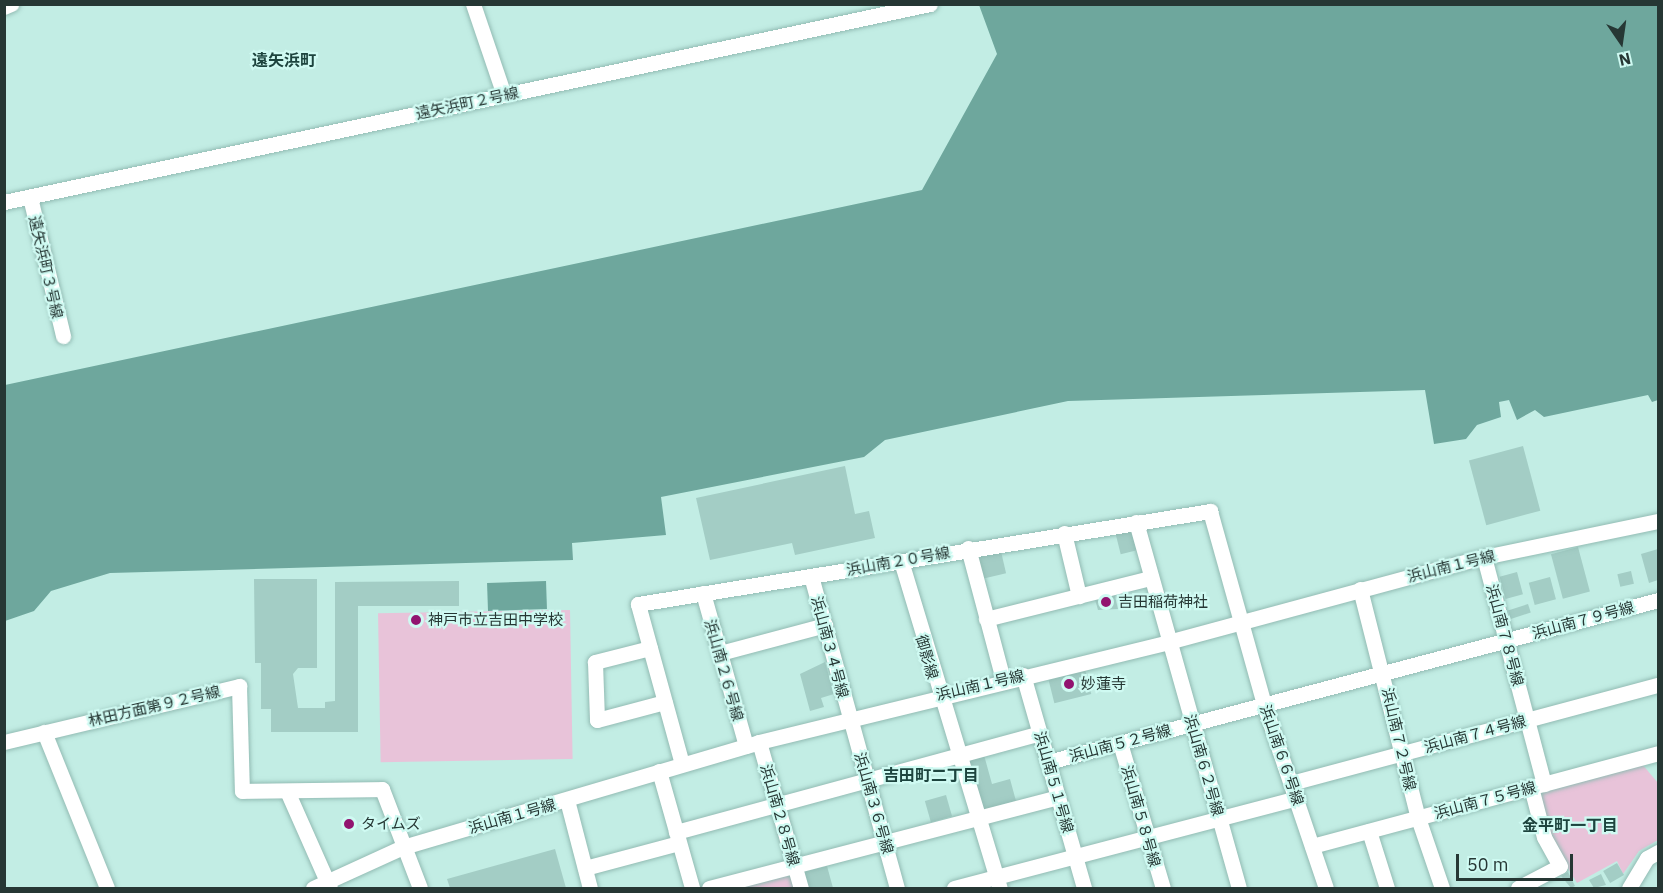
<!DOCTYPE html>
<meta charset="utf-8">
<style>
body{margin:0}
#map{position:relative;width:1663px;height:893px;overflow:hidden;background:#c2ede4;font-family:"IBM Plex Sans","Noto Sans JP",sans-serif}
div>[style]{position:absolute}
.green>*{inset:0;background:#e8c3d9;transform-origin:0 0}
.water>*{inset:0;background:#6ea79d;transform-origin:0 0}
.building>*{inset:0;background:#a3cdc5;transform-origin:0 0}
.roads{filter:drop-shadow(0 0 2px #92bbb3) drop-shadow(0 0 2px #92bbb3)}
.minor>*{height:15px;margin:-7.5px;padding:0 7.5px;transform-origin:7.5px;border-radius:7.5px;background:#fff}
.dots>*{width:16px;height:16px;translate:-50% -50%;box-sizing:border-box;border:3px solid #cffaf2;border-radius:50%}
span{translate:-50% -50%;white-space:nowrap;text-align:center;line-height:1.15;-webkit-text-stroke:4.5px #cffaf2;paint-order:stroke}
.street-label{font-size:15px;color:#263734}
.poi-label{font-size:15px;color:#263734}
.left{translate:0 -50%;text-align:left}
.neighbourhood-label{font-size:16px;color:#1d443e;font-weight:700}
.frame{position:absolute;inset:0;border:6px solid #263734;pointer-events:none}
.north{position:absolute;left:1591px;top:12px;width:60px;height:60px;-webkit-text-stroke:4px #cffaf2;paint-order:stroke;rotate:167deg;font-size:16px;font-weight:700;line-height:24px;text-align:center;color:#263734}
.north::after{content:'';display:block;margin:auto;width:21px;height:27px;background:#263734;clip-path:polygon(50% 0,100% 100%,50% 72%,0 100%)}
.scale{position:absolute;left:1456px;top:854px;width:117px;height:27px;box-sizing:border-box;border:3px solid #263734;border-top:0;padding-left:8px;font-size:18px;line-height:21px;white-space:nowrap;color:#263734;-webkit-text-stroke:4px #cffaf2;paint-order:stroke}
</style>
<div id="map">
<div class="green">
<div style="left:570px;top:610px;width:149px;height:192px;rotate:89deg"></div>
<div style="clip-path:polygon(1642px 764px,1658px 783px,1658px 840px,1639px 851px,1623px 874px,1617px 861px,1577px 883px,1548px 836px,1538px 797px,1542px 790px)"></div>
<div style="clip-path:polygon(789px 872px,794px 888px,728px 888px)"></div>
</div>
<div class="water">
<div style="clip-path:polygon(979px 5px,1658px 5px,1658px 400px,1652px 402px,1648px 395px,1544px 417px,1535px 410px,1517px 420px,1509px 400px,1499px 402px,1501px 417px,1477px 425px,1466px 439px,1434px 444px,1425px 390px,1068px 401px,885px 440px,864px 457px,661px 497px,666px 535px,572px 543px,573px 560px,110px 573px,51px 591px,34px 611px,5px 621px,5px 385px,922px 190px,997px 54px)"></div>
<div style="left:546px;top:581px;width:28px;height:59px;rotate:88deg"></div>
</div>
<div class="building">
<div style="left:1523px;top:446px;width:67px;height:56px;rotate:75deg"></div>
<div style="clip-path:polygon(845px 466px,855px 514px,869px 511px,875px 538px,795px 555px,792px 543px,710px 560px,696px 498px)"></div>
<div style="left:1135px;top:529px;width:21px;height:20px;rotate:76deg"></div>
<div style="left:1000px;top:547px;width:27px;height:26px;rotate:77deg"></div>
<div style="left:1578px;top:547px;width:46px;height:28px;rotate:75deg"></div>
<div style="clip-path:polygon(1658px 549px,1658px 580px,1649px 583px,1641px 554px)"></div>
<div style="left:1631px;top:571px;width:13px;height:14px;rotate:77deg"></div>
<div style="left:1517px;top:572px;width:23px;height:18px;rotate:75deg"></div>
<div style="left:1550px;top:577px;width:23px;height:22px;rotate:75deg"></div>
<div style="clip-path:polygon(254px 579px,317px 579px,317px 668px,298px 668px,293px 674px,298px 708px,325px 708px,325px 702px,335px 701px,335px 582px,459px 581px,459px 606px,358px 606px,358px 732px,271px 732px,271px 709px,261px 709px,261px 663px,255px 663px)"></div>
<div style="clip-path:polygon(1114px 592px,1118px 609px,1098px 610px,1094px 596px)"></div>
<div style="left:1528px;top:604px;width:9px;height:21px;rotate:72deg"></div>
<div style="clip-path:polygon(825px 662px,834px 694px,821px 698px,824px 707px,810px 711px,800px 674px)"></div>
<div style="left:1084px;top:665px;width:30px;height:38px;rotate:76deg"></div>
<div style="clip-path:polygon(984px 755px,992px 784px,1010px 779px,1016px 801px,980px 811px,966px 760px)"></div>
<div style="left:946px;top:795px;width:22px;height:22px;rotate:74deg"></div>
<div style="clip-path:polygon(555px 849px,566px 888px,450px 888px,447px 879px)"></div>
<div style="left:1617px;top:863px;width:14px;height:16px;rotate:60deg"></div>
<div style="clip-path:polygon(827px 866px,833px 888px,805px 888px,800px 873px)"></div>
<div style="clip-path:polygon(1568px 872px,1575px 886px,1571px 888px,1561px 876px)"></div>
<div style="clip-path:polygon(1601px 874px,1606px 885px,1594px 888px,1589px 880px)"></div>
</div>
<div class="roads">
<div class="minor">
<div style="left:473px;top:4px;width:96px;rotate:71.2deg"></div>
<div style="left:4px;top:7px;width:8px;rotate:-23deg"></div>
<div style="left:30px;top:197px;width:143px;rotate:76.6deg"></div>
<div style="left:4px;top:202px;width:947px;rotate:-12.07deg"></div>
<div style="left:1136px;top:522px;width:380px;rotate:74.3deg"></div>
<div style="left:1064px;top:533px;width:65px;rotate:76.6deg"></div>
<div style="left:968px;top:548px;width:137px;rotate:75.1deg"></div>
<div style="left:1484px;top:557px;width:235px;rotate:75.2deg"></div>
<div style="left:901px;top:561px;width:342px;rotate:73.2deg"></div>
<div style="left:811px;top:576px;width:324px;rotate:74.6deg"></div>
<div style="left:1360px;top:589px;width:236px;rotate:75.8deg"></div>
<div style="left:1418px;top:818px;width:74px;rotate:71.1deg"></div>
<div style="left:703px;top:593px;width:159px;rotate:74.3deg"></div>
<div style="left:986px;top:619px;width:170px;rotate:-14deg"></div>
<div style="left:650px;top:648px;width:57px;rotate:165.7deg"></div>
<div style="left:595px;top:662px;width:58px;rotate:88deg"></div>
<div style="left:597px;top:720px;width:70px;rotate:-14.8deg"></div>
<div style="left:720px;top:653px;width:109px;rotate:-14.9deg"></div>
<div style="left:1023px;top:675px;width:222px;rotate:74deg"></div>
<div style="left:44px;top:732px;width:168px;rotate:68deg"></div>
<div style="left:4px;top:742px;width:242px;rotate:-13.4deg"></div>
<div style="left:239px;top:686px;width:105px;rotate:88.4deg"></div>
<div style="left:242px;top:791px;width:140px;rotate:-0.8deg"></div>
<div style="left:382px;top:789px;width:106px;rotate:69deg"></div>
<div style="left:759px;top:742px;width:152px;rotate:74deg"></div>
<div style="left:1120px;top:743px;width:151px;rotate:73.5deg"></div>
<div style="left:1048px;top:762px;width:631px;rotate:-14.87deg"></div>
<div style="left:682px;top:764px;width:166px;rotate:-105.4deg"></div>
<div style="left:638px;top:604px;width:580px;rotate:-9.23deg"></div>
<div style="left:1210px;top:511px;width:201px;rotate:74.4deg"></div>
<div style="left:1264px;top:705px;width:193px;rotate:71.3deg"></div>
<div style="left:659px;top:771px;width:122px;rotate:74.2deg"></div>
<div style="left:1291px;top:783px;width:380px;rotate:-15deg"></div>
<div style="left:287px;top:791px;width:106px;rotate:66.1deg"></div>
<div style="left:567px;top:800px;width:91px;rotate:75.4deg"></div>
<div style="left:1369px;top:831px;width:60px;rotate:72.5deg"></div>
<div style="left:676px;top:832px;width:377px;rotate:-15.2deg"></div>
<div style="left:1312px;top:846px;width:358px;rotate:-15deg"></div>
<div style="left:585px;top:868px;width:97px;rotate:-14.9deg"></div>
<div style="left:313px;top:888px;width:99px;rotate:-24.5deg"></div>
<div style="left:403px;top:847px;width:371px;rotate:-16.4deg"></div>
<div style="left:759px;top:742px;width:421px;rotate:-13.7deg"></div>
<div style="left:1168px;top:642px;width:327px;rotate:-15.1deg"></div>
<div style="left:1484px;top:557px;width:178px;rotate:-11.7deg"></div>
<div style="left:709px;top:888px;width:361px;rotate:-14.6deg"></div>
<div style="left:954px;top:888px;width:355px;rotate:-14.7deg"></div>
<div style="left:1518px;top:888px;width:47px;rotate:-27.6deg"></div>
<div style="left:1560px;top:866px;width:33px;rotate:-119deg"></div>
<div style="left:1544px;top:837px;width:52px;rotate:-104.6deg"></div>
<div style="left:1629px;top:888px;width:35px;rotate:-59deg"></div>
<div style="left:1647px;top:858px;width:13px;rotate:-29deg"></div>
</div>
</div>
<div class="dots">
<div style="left:1106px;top:602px;background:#921470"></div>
<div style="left:416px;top:620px;background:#921470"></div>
<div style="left:1069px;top:684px;background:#921470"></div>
<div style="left:349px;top:824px;background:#921470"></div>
</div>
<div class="street-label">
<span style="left:467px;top:103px;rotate:-12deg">遠矢浜町２号線</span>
<span style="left:46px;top:267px;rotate:77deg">遠矢浜町３号線</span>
<span style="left:898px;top:561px;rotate:-10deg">浜山南２０号線</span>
<span style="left:1451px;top:566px;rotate:-14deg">浜山南１号線</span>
<span style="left:1583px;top:620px;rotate:-15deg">浜山南７９号線</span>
<span style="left:1505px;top:635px;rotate:75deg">浜山南７８号線</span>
<span style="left:830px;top:647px;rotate:75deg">浜山南３４号線</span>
<span style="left:927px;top:657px;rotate:74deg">御影線</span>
<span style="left:724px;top:670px;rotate:74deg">浜山南２６号線</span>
<span style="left:980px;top:685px;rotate:-13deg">浜山南１号線</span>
<span style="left:154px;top:706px;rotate:-13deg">林田方面第９２号線</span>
<span style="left:1475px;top:734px;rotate:-15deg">浜山南７４号線</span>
<span style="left:1399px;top:739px;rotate:77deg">浜山南７２号線</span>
<span style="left:1120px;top:743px;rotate:-15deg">浜山南５２号線</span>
<span style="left:1282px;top:755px;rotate:71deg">浜山南６６号線</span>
<span style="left:1204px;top:765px;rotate:74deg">浜山南６２号線</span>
<span style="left:1054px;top:782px;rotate:74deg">浜山南５１号線</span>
<span style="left:1485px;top:800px;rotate:-15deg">浜山南７５号線</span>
<span style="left:874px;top:803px;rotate:74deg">浜山南３６号線</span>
<span style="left:780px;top:815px;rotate:74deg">浜山南２８号線</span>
<span style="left:512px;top:816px;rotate:-16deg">浜山南１号線</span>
<span style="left:1141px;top:816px;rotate:74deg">浜山南５８号線</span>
</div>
<div class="poi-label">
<span class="left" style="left:1118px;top:602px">吉田稲荷神社</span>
<span class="left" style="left:428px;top:620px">神戸市立吉田中学校</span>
<span class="left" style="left:1081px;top:684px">妙蓮寺</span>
<span class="left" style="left:361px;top:824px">タイムズ</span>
</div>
<div class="neighbourhood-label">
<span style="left:284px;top:60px">遠矢浜町</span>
<span style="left:931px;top:775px">吉田町二丁目</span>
<span style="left:1570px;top:825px">金平町一丁目</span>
</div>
<div class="frame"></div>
<div class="north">N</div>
<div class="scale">50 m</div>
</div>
